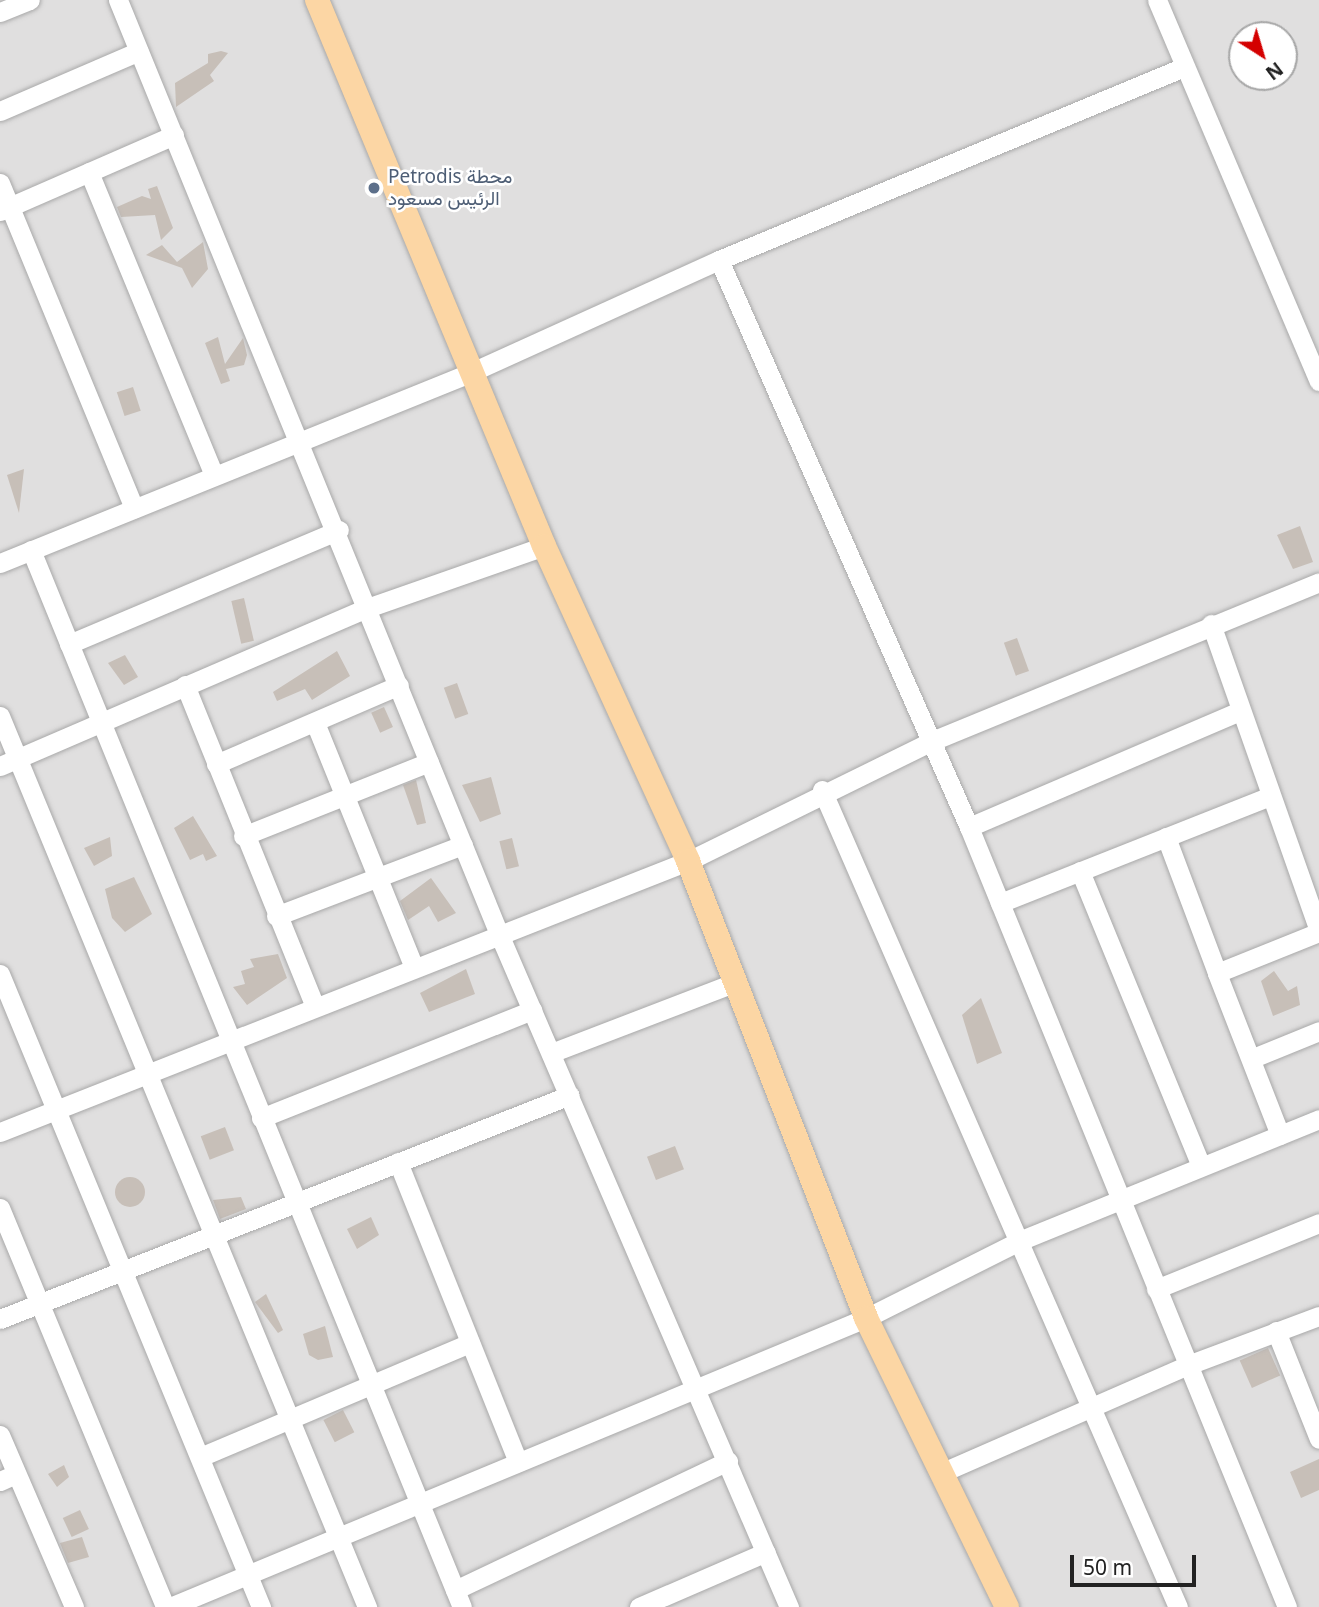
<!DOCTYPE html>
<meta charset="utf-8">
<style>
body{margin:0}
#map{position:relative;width:1319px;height:1607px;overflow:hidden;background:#f2efe9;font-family:"Noto Sans",Vazirmatn,sans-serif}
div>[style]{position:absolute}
.residential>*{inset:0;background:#e0dfdf}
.building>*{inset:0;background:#c7bfb8;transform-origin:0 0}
.round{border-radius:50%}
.roads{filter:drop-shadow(0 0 2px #a9a9a9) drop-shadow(0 0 2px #a9a9a9)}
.minor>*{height:19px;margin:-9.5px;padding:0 9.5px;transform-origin:9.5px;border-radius:9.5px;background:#fff}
.major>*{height:24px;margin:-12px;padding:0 12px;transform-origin:12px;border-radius:12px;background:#fcd6a4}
.dots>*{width:19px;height:19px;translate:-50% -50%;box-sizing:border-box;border:4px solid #fff;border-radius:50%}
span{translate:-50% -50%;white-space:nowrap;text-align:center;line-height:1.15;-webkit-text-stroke:5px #fff;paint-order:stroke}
.service-label{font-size:19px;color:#4e5e75}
.left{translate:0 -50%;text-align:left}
.north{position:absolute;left:1228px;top:21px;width:70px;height:70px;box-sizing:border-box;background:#fff;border:2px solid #a7a7a7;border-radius:50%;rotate:143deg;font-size:19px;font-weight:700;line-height:28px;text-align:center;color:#222}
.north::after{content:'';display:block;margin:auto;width:24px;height:32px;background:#d40000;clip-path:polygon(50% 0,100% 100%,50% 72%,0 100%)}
.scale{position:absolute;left:1070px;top:1555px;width:126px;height:32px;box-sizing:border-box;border:4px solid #222;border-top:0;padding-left:9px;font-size:21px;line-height:24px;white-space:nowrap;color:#222;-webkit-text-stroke:5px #fff;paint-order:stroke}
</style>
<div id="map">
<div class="residential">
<div style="clip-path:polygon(evenodd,0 0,1319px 0,1319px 1607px,0 1607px,0 0,1242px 35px,1284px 35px,1284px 77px,1242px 77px,1242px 35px)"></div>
</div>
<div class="building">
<div style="clip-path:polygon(221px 51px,228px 53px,210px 75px,214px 81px,176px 107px,175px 83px,208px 63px,208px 54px)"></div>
<div style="clip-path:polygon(157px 186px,173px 228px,161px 240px,155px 215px,121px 217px,117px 207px,142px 196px,151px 199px,148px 189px)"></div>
<div style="clip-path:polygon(203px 242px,208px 269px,192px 288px,182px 268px,146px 255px,162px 245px,177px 262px)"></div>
<div style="clip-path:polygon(218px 337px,225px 364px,243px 338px,247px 355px,244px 365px,226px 369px,230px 381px,221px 384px,205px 343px)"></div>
<div style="left:133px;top:387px;width:25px;height:17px;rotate:72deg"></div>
<div style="clip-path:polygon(24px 469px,19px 513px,7px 475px)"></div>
<div style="clip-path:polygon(1300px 526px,1313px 562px,1293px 569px,1277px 535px)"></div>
<div style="left:244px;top:598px;width:44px;height:13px;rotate:77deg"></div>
<div style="left:1017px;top:638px;width:35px;height:14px;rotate:70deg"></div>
<div style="clip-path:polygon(337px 651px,350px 676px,312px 700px,305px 689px,277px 701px,273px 692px)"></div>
<div style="clip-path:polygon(125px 655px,138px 677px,124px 685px,108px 663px)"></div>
<div style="left:457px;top:683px;width:33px;height:14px;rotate:70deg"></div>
<div style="left:384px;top:707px;width:22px;height:14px;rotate:66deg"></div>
<div style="clip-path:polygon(491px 777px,501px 814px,480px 822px,462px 785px)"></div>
<div style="clip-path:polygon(416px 780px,426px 823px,417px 825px,403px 785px)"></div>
<div style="clip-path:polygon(193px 816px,217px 856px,206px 861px,203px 854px,190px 860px,174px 828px)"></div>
<div style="clip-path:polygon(110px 837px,112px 856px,94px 866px,84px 848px)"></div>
<div style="left:512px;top:838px;width:29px;height:13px;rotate:76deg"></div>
<div style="clip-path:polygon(134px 877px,152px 914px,125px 932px,112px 918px,105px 889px)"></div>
<div style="clip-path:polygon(431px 878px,456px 913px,438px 922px,429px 906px,408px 920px,400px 901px)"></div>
<div style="clip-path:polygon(278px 954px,287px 978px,247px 1005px,233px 987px,245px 984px,241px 971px,254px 967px,250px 959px)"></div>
<div style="clip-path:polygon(466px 969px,475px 994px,429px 1012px,420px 993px)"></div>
<div style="clip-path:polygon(1274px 971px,1288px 991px,1297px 986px,1300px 1005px,1273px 1016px,1261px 981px)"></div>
<div style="clip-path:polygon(981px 998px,1002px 1053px,977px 1064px,962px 1015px)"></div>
<div style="left:225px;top:1127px;width:25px;height:26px;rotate:69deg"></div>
<div style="left:675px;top:1146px;width:25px;height:30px;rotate:69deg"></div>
<div class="round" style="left:115px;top:1177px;width:30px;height:30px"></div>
<div style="clip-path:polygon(241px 1197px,246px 1209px,220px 1219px,213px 1200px)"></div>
<div style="clip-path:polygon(371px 1217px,379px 1235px,357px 1249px,347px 1229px)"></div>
<div style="clip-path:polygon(266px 1294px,283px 1330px,278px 1333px,255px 1302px)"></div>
<div style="clip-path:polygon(325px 1326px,333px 1357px,318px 1360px,309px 1355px,303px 1334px)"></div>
<div style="left:1268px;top:1348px;width:30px;height:31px;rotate:66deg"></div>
<div style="left:343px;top:1410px;width:25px;height:22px;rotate:63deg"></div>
<div style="clip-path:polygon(1319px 1459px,1319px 1490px,1301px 1498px,1290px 1472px)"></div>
<div style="clip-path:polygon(64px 1465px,69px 1477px,57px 1487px,48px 1474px)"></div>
<div style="left:80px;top:1510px;width:21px;height:19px;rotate:65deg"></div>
<div style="clip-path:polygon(82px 1537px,89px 1557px,68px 1563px,60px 1543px)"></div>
</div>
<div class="roads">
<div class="minor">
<div style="left:118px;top:0;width:1009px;rotate:67.81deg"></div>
<div style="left:499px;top:934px;width:733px;rotate:66.69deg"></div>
<div style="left:1157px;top:0;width:414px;rotate:67deg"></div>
<div style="left:0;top:12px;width:32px;rotate:-22deg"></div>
<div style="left:0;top:111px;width:151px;rotate:-23.3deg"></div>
<div style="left:89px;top:172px;width:328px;rotate:67.6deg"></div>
<div style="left:0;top:183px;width:352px;rotate:67.6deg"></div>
<div style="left:0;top:211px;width:190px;rotate:-23.6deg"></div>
<div style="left:719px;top:260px;width:620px;rotate:66.21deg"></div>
<div style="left:969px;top:827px;width:842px;rotate:67.82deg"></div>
<div style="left:31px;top:550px;width:1141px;rotate:67.82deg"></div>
<div style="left:0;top:563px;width:509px;rotate:-22.03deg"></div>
<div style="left:472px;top:372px;width:271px;rotate:-24.4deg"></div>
<div style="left:719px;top:260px;width:503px;rotate:-22.54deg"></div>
<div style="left:1211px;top:624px;width:325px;rotate:70.6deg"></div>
<div style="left:69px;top:644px;width:293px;rotate:-22.9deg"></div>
<div style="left:185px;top:685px;width:345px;rotate:68deg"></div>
<div style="left:0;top:716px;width:964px;rotate:67.61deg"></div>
<div style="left:316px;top:725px;width:262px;rotate:68deg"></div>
<div style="left:216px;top:764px;width:199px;rotate:-23.3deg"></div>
<div style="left:0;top:766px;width:403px;rotate:-23.3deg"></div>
<div style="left:370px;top:607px;width:184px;rotate:-19.3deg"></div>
<div style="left:822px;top:790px;width:891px;rotate:66.46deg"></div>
<div style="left:969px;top:827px;width:294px;rotate:-23.2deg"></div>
<div style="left:243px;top:836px;width:200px;rotate:-21.7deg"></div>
<div style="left:1166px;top:837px;width:145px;rotate:69.4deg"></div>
<div style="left:1080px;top:871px;width:319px;rotate:67.7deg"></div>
<div style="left:1000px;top:903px;width:290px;rotate:-21.6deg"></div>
<div style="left:276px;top:916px;width:200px;rotate:-20.8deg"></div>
<div style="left:0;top:974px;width:685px;rotate:67.59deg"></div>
<div style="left:551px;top:1053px;width:198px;rotate:-21deg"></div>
<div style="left:1253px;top:1058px;width:71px;rotate:-22.2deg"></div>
<div style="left:261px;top:1118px;width:292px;rotate:-21.7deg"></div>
<div style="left:0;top:1132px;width:739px;rotate:-21.5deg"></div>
<div style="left:688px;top:861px;width:272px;rotate:-26.2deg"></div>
<div style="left:932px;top:741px;width:418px;rotate:-22.3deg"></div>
<div style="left:1280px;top:1135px;width:174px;rotate:-111.3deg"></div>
<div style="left:1217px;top:973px;width:110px;rotate:-21.9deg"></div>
<div style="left:398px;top:1162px;width:323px;rotate:68.2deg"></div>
<div style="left:0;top:1208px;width:432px;rotate:67.5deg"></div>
<div style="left:1156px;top:1289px;width:176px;rotate:-22deg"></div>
<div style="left:0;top:1319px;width:612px;rotate:-21.45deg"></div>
<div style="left:1276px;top:1331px;width:116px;rotate:68.3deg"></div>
<div style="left:0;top:1435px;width:187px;rotate:66.7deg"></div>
<div style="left:200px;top:1457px;width:293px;rotate:-22.9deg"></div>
<div style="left:943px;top:1472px;width:267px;rotate:-23.6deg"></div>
<div style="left:1188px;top:1365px;width:140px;rotate:-20.5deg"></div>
<div style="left:0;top:1481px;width:17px;rotate:-24deg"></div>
<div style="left:455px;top:1590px;width:302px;rotate:-25.3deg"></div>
<div style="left:170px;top:1607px;width:754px;rotate:-22.55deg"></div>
<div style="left:866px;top:1318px;width:171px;rotate:-26.7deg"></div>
<div style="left:1019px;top:1241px;width:324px;rotate:-22.1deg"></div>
<div style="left:639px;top:1607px;width:138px;rotate:-23.4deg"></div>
</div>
<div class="major">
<div style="left:317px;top:0;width:591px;rotate:67.42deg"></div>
<div style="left:544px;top:546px;width:346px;rotate:65.4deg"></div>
<div style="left:688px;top:861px;width:490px;rotate:68.7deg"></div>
<div style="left:866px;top:1318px;width:322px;rotate:64deg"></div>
</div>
</div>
<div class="dots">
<div style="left:374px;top:188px;background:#5c6f8a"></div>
</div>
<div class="service-label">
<span class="left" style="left:388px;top:188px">Petrodis محطة<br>الرئيس مسعود</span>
</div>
<div class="north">N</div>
<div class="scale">50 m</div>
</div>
